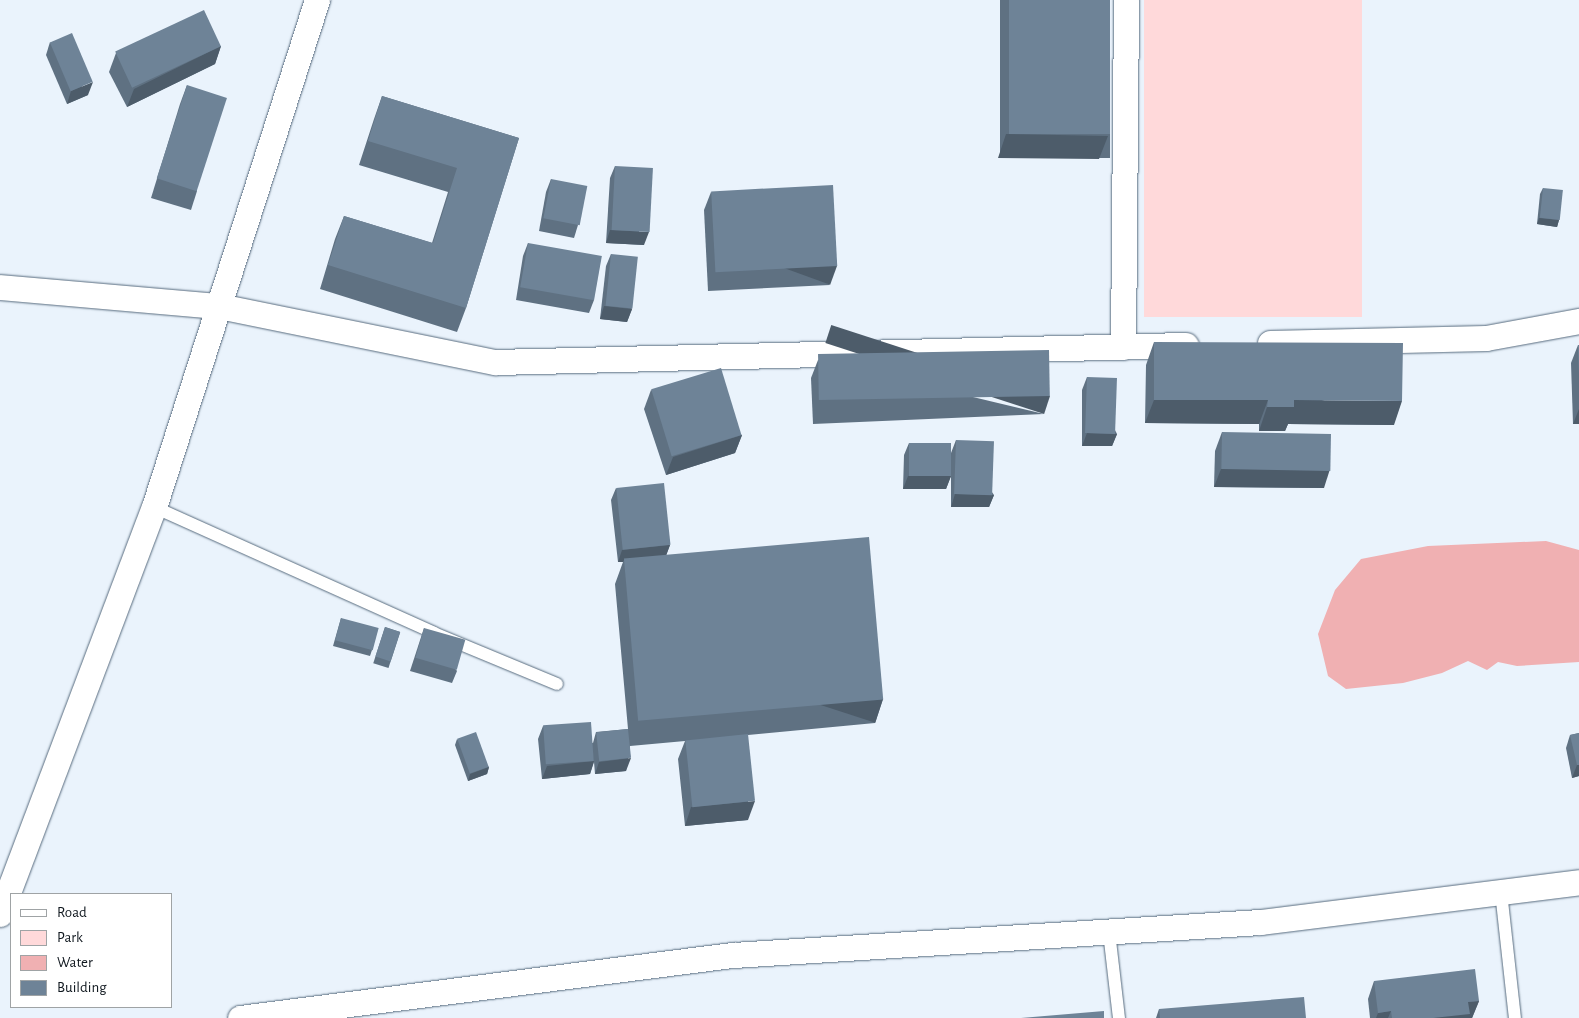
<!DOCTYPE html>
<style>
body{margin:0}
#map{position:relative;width:1579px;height:1018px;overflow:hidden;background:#eaf3fc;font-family:"Alegreya Sans",sans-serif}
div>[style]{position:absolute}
.green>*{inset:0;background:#ffd9da;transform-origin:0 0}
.water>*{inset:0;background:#f0b0b2}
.roads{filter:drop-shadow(0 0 1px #576b7e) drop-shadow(0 0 1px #576b7e)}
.lane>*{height:12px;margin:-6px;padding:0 6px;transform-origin:6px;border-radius:6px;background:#fff}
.street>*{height:25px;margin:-12.5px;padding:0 12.5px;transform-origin:12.5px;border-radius:12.5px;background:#fff}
.wall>*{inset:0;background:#5f7182;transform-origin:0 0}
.shaded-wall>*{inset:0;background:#4d5c6a;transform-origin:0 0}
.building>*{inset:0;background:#6e8397;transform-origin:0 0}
span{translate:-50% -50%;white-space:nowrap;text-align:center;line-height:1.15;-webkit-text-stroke:4px #fff;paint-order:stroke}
.legend{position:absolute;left:10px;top:893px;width:162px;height:115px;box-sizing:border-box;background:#fff;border:1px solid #9fa3a5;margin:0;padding:6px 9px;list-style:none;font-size:15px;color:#10181f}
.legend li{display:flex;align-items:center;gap:10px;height:25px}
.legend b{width:25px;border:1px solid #9fa3a5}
</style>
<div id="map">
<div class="green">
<div style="left:1144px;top:0;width:218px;height:317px"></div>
</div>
<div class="water">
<div style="clip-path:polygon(1546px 541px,1579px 550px,1579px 662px,1517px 666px,1498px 662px,1487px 670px,1468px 661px,1442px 673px,1403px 683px,1346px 689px,1328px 676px,1318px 634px,1335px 590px,1361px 559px,1428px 546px)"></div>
</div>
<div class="roads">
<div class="lane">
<div style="left:154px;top:507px;width:307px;rotate:24.2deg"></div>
<div style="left:434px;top:633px;width:133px;rotate:22.5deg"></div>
<div style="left:1501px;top:892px;width:127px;rotate:83.7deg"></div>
<div style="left:1109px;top:932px;width:87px;rotate:83.4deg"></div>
</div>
<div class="street">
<div style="left:0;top:287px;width:220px;rotate:5deg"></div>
<div style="left:219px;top:306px;width:282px;rotate:11.5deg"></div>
<div style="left:495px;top:362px;width:691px;rotate:-1.41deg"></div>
<div style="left:1270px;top:343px;width:216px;rotate:-1.3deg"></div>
<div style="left:1486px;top:338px;width:95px;rotate:-10.4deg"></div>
<div style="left:1123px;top:347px;width:347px;rotate:-89.5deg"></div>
<div style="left:0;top:914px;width:435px;rotate:-69.3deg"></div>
<div style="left:154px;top:507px;width:533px;rotate:-72.18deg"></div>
<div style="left:240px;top:1018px;width:497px;rotate:-7.3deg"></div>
<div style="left:733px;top:955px;width:528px;rotate:-3.58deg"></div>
<div style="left:1260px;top:922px;width:321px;rotate:-7.1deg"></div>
</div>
</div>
<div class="wall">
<div style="left:1000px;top:0;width:110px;height:158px"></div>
<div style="clip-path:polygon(50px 42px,88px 95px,67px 104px,46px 55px)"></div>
<div style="clip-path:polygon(221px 46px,215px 64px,127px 107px,109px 72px,116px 53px)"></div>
<div style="clip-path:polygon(187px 85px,197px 191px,191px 210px,151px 198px,180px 104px)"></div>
<div style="clip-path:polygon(382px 96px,519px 138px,466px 308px,457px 332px,320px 289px,335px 239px,344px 216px,432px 243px,448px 192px,359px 165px,374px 119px)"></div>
<div style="clip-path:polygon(615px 166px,644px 245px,606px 243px,610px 178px)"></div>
<div style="clip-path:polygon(551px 179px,578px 225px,574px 238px,539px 231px,546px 192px)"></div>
<div style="clip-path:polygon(1543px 188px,1559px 220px,1557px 227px,1537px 224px,1540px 194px)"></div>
<div style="clip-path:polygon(711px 192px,830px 285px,708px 291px,704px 210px)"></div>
<div style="clip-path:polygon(528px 243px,594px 300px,589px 313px,516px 300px,523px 256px)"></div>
<div style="clip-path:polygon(611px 254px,632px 309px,627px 322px,600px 319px,606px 266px)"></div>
<div style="clip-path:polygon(1154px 342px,1394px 425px,1288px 424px,1285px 431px,1259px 431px,1259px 424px,1145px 423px,1146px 365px)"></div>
<div style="clip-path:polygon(1578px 345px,1579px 345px,1579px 424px,1573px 424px,1571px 363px)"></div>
<div style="clip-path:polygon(818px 360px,1044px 414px,813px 424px,811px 378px)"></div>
<div style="clip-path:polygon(1087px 377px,1117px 434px,1112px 446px,1082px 446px,1082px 390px)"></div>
<div style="clip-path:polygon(651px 390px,742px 435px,735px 453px,666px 475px,644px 409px)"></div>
<div style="clip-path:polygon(1222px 432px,1324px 488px,1214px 487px,1215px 451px)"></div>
<div style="clip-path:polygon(956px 440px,994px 495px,989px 507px,951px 507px,951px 476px,946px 489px,903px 489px,904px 455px,909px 443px,951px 453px)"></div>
<div style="clip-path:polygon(616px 488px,670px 545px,666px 556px,883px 699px,875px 723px,748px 735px,748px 820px,685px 826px,678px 759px,685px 741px,630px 746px,626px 771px,595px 774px,594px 762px,590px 774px,542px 779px,538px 739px,543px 726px,593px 743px,596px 732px,628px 729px,615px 584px,623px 562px,618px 562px,611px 500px)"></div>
<div style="clip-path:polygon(341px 618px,372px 650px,370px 656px,333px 646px)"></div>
<div style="left:385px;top:627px;width:16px;height:38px;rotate:18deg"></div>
<div style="clip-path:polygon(424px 628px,457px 671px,452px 683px,410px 671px)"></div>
<div style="clip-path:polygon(1579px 733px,1579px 776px,1572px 778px,1566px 748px,1570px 735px)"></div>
<div style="clip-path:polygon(457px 739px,489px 767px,487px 774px,468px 781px,455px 745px)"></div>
<div style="clip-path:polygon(1374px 981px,1479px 1001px,1472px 1018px,1370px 1018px,1368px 999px)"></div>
<div style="clip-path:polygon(1159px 1009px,1306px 1018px,1156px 1018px)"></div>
</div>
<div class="shaded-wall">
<div style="clip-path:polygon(221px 46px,215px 64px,127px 107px,134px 89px)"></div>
<div style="clip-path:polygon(93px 82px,88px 95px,67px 104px,71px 91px)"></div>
<div style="clip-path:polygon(1006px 134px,1108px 136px,1099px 159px,998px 158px)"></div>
<div style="clip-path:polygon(1539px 218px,1559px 220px,1557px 227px,1537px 224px)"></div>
<div style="clip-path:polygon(610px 230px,649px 232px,644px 245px,606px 243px)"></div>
<div style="left:837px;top:266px;width:20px;height:123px;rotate:110deg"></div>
<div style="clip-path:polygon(604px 306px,632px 309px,627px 322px,600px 319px)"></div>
<div style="left:1050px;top:396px;width:19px;height:230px;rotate:108deg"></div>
<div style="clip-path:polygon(1154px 400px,1268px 400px,1259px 424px,1145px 423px)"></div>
<div style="clip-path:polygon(1294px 400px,1402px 401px,1394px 425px,1288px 424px,1285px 431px,1259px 431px,1267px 407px)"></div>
<div style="clip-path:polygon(1579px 409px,1579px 424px,1573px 424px)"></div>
<div style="clip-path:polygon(1087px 433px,1117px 434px,1112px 446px,1082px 446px)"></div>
<div style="clip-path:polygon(742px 435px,735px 453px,666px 475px,673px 457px)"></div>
<div style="clip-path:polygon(1221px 469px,1330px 469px,1324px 488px,1214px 487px)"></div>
<div style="clip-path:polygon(908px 476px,951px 476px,946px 489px,903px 489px)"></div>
<div style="clip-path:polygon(955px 494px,994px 495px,989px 507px,951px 507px)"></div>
<div style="clip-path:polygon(670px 545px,665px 558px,624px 560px,623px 562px,618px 562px,622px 550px)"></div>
<div style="left:883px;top:699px;width:25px;height:245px;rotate:108deg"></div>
<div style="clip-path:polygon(631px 758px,626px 771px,595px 774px,599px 762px)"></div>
<div style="clip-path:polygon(594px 761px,590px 774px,542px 779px,547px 766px)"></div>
<div style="clip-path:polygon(1577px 765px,1579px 765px,1579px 776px,1572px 778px)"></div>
<div style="clip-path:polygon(489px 767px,487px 774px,468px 781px,470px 774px)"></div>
<div style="clip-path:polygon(755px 801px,748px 820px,685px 826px,691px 807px)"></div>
<div style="clip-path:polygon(1479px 1001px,1472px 1018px,1433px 1018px,1468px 1002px)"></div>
<div style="clip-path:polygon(1391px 1011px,1388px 1018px,1376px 1018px,1378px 1013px)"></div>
</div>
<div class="building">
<div style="left:1009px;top:0;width:101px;height:134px"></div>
<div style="left:204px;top:10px;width:40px;height:98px;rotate:65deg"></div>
<div style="left:72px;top:33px;width:53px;height:24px;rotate:67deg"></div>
<div style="left:187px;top:85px;width:42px;height:98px;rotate:18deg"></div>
<div style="clip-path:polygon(382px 96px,519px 138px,466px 308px,328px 265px,344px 216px,433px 243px,457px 168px,368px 141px)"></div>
<div style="left:615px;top:166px;width:38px;height:64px;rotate:3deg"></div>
<div style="left:551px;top:179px;width:37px;height:40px;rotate:11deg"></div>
<div style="left:833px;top:185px;width:81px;height:122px;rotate:87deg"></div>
<div style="left:1543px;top:188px;width:20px;height:30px;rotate:6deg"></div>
<div style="left:528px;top:243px;width:75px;height:45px;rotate:10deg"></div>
<div style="left:611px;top:254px;width:27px;height:52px;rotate:6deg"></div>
<div style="clip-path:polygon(1154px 342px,1403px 343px,1402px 401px,1294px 400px,1294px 407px,1267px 407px,1268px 400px,1154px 400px)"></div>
<div style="clip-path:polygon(1578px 345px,1579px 345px,1579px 375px)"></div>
<div style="left:1049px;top:350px;width:46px;height:231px;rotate:89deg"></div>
<div style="left:721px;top:368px;width:70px;height:73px;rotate:73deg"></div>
<div style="left:1087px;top:377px;width:30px;height:56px;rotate:2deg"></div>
<div style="left:1222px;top:432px;width:109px;height:37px;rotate:1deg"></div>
<div style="left:956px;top:440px;width:38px;height:54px;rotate:2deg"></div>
<div style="left:909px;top:443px;width:42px;height:33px"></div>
<div style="left:664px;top:483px;width:62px;height:48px;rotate:84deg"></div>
<div style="left:869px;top:537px;width:163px;height:246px;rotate:85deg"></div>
<div style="left:341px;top:618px;width:39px;height:23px;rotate:15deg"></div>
<div style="left:385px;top:627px;width:16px;height:31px;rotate:18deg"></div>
<div style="left:424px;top:628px;width:43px;height:31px;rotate:16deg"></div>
<div style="left:591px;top:722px;width:39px;height:48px;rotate:86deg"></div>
<div style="left:628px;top:729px;width:29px;height:32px;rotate:84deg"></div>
<div style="left:476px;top:732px;width:37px;height:20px;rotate:70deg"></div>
<div style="clip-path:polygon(1579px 733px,1579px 765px,1577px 765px,1570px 735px)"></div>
<div style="left:748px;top:734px;width:67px;height:63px;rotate:84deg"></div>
<div style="clip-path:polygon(1475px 969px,1479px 1001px,1468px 1002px,1470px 1014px,1433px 1018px,1392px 1018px,1391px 1011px,1378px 1013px,1374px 981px)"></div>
<div style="clip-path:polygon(1304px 997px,1306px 1018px,1160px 1018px,1159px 1009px)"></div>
<div style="clip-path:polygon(1104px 1011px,1104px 1018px,1021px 1018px)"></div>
</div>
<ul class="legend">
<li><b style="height:6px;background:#fff"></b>Road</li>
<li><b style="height:14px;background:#ffd9da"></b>Park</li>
<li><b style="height:14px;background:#f0b0b2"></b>Water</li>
<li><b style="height:14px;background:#6e8397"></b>Building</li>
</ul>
</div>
